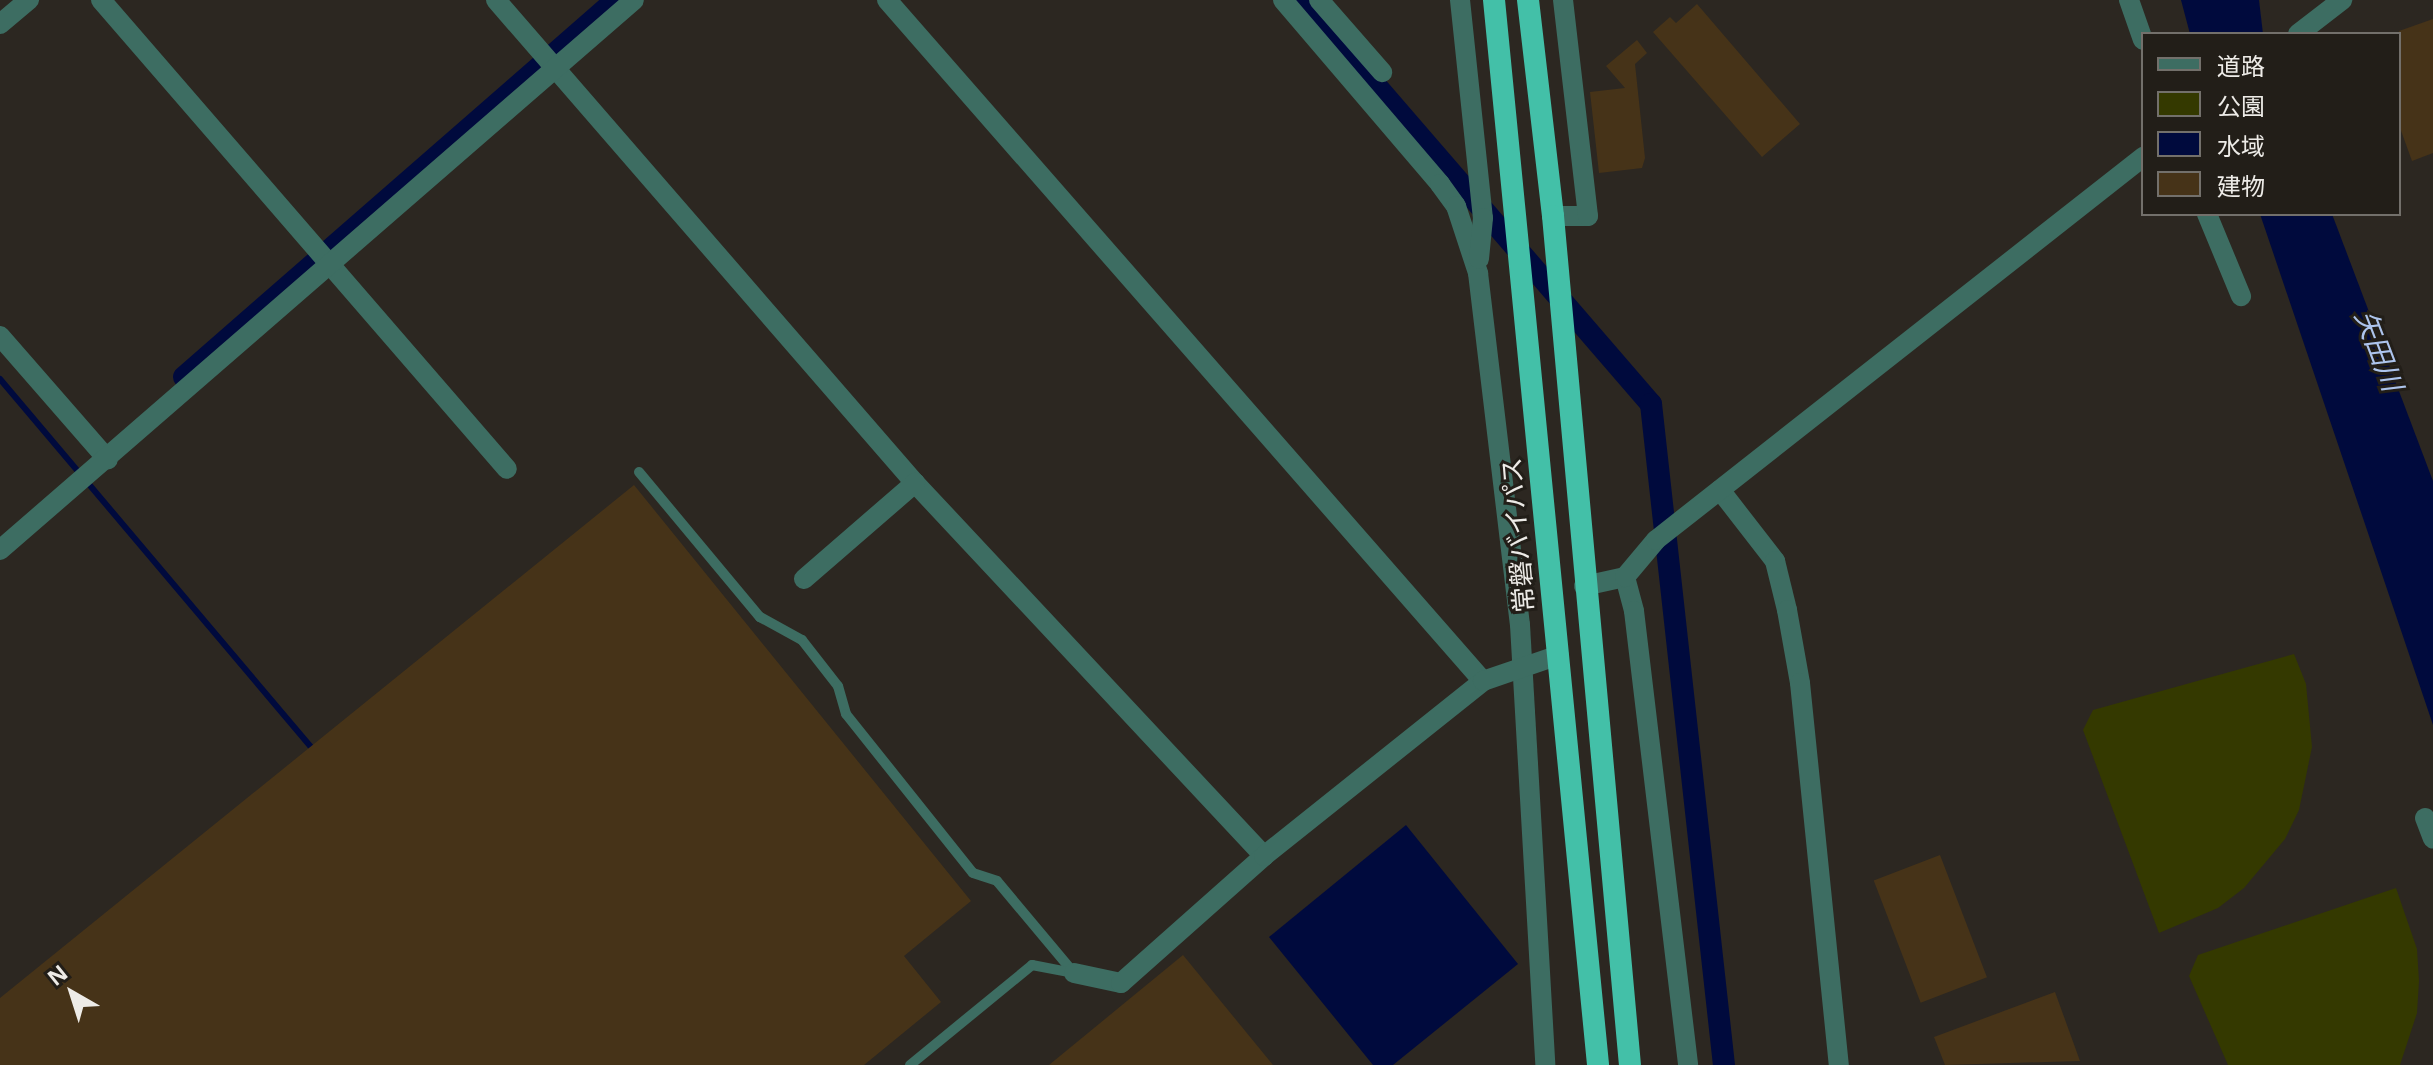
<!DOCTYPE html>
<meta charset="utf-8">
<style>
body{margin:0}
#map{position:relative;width:2433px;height:1065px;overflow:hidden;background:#2c2721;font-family:"Noto Sans","Noto Sans JP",sans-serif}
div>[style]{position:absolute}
.green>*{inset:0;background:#343900}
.water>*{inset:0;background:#000a3d}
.stream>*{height:6px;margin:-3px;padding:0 3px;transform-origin:3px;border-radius:3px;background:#000a3d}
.canal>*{height:22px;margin:-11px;padding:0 11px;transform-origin:11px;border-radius:11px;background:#000a3d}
.building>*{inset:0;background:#463318;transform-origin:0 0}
.service>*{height:10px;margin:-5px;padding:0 5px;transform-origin:5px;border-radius:5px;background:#3d6d62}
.minor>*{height:20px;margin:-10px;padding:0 10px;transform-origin:10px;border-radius:10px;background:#3d6d62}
.trunk>*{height:22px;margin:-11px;padding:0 11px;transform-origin:11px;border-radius:11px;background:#43c0a8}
span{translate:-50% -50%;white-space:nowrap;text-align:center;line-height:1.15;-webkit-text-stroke:6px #221e18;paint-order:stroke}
.street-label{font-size:26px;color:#edebe7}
.water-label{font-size:28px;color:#adc4ec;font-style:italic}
.legend{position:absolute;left:2141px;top:32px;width:260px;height:184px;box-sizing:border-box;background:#221e18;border:2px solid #73706b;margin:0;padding:10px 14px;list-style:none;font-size:24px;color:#edebe7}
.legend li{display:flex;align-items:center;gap:16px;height:40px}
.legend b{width:40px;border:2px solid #73706b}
.north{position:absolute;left:32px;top:953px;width:80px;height:80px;-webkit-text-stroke:6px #221e18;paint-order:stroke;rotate:321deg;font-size:22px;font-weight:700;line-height:32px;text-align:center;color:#edebe7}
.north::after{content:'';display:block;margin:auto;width:28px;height:36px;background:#edebe7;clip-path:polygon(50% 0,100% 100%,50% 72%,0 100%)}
</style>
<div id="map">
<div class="green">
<div style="clip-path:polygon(2294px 654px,2306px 684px,2312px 747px,2299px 810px,2285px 839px,2244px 888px,2218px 908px,2159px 933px,2083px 730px,2093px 710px)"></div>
<div style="clip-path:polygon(2396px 888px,2417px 949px,2419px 981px,2417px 1013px,2400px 1065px,2228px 1065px,2189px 976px,2198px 955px)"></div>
</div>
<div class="water">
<div style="clip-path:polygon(2181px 0,2259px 0,2263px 34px,2190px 34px)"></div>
<div style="clip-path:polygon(2260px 214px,2332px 214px,2433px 481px,2433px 725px)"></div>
<div style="clip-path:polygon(1406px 825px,1518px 964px,1393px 1065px,1373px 1065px,1269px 937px)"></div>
</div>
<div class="stream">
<div style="left:0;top:379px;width:488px;rotate:49.8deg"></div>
</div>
<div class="canal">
<div style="left:1302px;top:0;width:534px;rotate:49.18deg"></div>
<div style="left:1651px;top:404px;width:665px;rotate:83.7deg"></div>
<div style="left:184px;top:377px;width:573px;rotate:-41.11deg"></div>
</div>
<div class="building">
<div style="clip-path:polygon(1697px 4px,1800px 124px,1762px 157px,1653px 32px,1670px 17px,1676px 23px)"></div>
<div style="clip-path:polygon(2433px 19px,2433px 153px,2412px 161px,2399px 125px,2399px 31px)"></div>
<div style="clip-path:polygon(1637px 40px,1647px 53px,1635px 64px,1645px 158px,1642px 168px,1599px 173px,1590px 92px,1625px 88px,1606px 66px)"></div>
<div style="clip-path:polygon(634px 485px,971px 901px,904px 956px,941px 1002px,864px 1065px,0 1065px,0 998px)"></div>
<div style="left:1940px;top:855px;width:131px;height:71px;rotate:69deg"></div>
<div style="clip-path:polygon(1183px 955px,1273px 1065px,1049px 1065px)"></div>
<div style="clip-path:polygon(2055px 992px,2080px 1061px,1945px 1065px,1934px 1037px)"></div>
</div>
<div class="service">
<div style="left:639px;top:472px;width:189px;rotate:50.2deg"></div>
<div style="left:760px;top:617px;width:48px;rotate:28.7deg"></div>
<div style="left:802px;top:640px;width:58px;rotate:52deg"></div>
<div style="left:838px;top:686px;width:29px;rotate:74deg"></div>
<div style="left:846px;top:714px;width:203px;rotate:51.4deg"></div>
<div style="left:973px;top:873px;width:25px;rotate:18deg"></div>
<div style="left:997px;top:881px;width:120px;rotate:50.1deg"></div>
<div style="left:910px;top:1065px;width:158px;rotate:-39.3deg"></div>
<div style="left:1032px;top:965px;width:43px;rotate:10.8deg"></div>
</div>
<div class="minor">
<div style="left:101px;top:0;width:620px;rotate:49.12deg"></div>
<div style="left:496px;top:0;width:639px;rotate:49.06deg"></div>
<div style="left:915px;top:483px;width:511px;rotate:46.9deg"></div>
<div style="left:887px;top:0;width:905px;rotate:48.81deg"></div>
<div style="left:1283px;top:0;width:242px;rotate:49.5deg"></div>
<div style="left:1440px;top:184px;width:27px;rotate:54deg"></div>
<div style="left:1456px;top:206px;width:71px;rotate:71.8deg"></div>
<div style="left:1478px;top:273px;width:354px;rotate:83.2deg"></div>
<div style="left:1520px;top:625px;width:441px;rotate:86.7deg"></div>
<div style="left:1319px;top:0;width:96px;rotate:48.8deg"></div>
<div style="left:1460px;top:0;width:219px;rotate:84deg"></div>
<div style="left:1483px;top:218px;width:41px;rotate:95.6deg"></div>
<div style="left:2129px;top:0;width:42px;rotate:70.7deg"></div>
<div style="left:0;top:24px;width:38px;rotate:-40deg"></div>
<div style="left:2298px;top:34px;width:56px;rotate:-37.7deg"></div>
<div style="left:2207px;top:214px;width:89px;rotate:67.5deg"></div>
<div style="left:1553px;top:216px;width:35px"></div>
<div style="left:1588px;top:216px;width:217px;rotate:-96.6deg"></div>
<div style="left:0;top:336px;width:164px;rotate:48.9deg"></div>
<div style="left:1720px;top:490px;width:90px;rotate:52.2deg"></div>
<div style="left:1775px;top:561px;width:50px;rotate:76.2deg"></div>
<div style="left:1787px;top:610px;width:74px;rotate:79.9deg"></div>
<div style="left:1800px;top:683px;width:384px;rotate:84.2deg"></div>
<div style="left:0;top:550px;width:839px;rotate:-40.94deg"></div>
<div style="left:1625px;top:577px;width:35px;rotate:75deg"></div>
<div style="left:1634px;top:611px;width:457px;rotate:83.2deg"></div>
<div style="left:804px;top:579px;width:147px;rotate:-40.9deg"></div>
<div style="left:1584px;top:586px;width:42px;rotate:-12.4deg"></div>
<div style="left:1625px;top:577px;width:48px;rotate:-50deg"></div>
<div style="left:1656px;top:540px;width:620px;rotate:-38.18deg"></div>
<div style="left:2425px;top:818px;width:22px;rotate:69deg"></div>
<div style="left:1074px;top:973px;width:48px;rotate:12deg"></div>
<div style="left:1121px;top:983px;width:191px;rotate:-41.6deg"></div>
<div style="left:1264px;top:856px;width:280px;rotate:-38.6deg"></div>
<div style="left:1483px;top:681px;width:80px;rotate:-18.9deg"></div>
</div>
<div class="trunk">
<div style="left:1494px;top:0;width:1070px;rotate:84.42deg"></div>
<div style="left:1528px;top:0;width:217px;rotate:83.4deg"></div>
<div style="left:1553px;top:216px;width:852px;rotate:84.82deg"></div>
</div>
<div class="street-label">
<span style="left:1518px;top:535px;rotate:-95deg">常磐バイパス</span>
</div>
<div class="water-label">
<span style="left:2380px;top:350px;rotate:69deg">矢田川</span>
</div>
<ul class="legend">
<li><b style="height:10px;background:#3d6d62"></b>道路</li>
<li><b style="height:22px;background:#343900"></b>公園</li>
<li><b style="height:22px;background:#000a3d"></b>水域</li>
<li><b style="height:22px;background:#463318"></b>建物</li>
</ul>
<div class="north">N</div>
</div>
